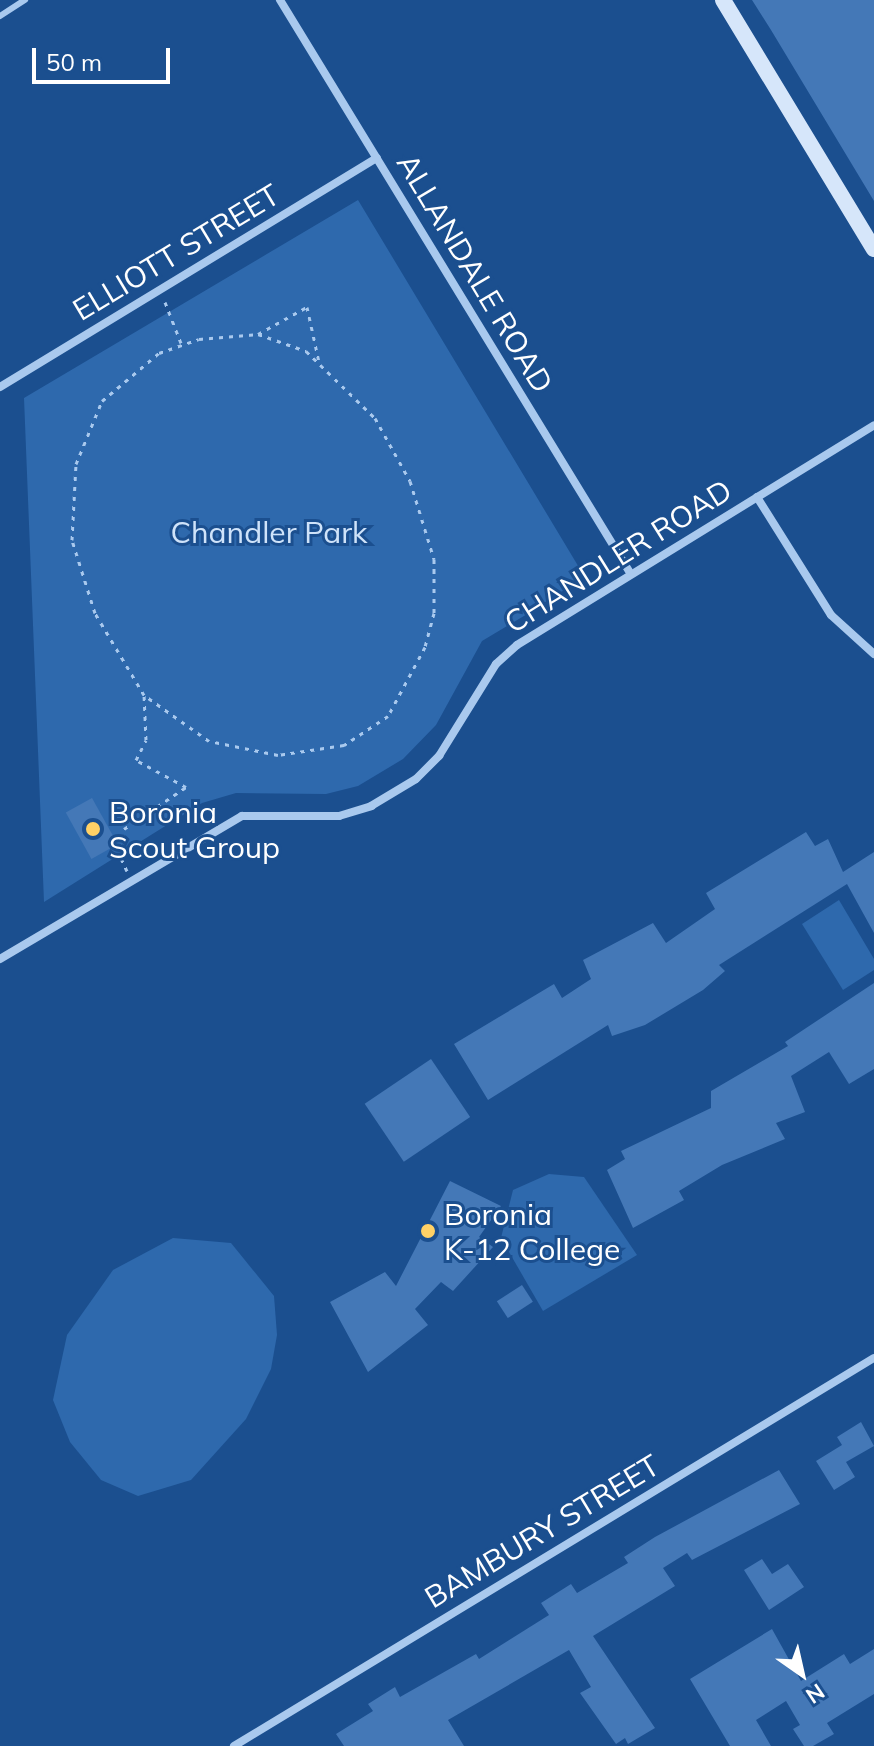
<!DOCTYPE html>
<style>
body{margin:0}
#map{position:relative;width:874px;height:1746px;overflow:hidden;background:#1b4f8f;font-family:Mulish,sans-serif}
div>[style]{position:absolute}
.green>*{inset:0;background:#2e69ad}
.building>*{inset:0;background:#4478b7;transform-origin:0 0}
.path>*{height:3px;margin-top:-1.5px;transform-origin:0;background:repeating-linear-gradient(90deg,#a9c9ee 0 4px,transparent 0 10px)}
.lane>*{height:6px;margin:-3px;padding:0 3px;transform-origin:3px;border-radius:3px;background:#a9c9ee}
.street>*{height:8px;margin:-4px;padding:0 4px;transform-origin:4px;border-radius:4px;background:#a9c9ee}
.secondary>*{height:16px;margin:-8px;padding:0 8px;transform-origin:8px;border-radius:8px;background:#d6e6fa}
.dots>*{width:22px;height:22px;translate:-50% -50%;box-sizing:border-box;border:4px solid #1b4f8f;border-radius:50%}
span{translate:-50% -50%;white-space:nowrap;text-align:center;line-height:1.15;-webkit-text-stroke:6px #1b4f8f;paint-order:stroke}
.street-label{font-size:30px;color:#fff}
.park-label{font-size:30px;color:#cfe3fa}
.poi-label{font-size:30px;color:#fff}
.left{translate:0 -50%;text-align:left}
.north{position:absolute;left:762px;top:1634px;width:80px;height:80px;-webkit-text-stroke:6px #1b4f8f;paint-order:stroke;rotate:146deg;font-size:22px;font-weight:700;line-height:32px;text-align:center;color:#fff}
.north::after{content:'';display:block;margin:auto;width:28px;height:36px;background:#fff;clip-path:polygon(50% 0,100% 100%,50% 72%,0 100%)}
.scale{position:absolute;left:32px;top:48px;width:138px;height:36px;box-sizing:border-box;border:4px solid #fff;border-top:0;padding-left:10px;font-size:24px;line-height:28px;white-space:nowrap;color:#fff;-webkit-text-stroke:6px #1b4f8f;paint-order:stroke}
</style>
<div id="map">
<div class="green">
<div style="clip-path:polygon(358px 200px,586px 579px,482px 641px,436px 725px,403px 759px,358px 786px,326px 794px,236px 793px,202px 803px,44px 902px,24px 398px)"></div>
<div style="clip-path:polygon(839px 900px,874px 959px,874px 970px,843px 990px,802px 924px)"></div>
<div style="clip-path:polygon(549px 1174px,584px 1177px,637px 1255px,543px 1311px,501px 1238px,513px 1190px)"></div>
<div style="clip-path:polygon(173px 1238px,231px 1243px,274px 1296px,277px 1335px,271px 1369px,246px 1419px,191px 1480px,138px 1496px,101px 1480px,70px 1442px,53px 1400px,67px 1335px,113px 1270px)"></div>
</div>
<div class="building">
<div style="clip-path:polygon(752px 0,874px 0,874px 201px,771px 30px)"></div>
<div style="left:92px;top:798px;width:53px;height:30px;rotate:61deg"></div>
<div style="clip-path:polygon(806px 832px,815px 846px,828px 839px,843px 872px,874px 852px,874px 933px,847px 884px,719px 965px,725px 971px,703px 990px,645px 1025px,612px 1036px,608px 1025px,488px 1100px,454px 1044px,554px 984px,562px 998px,591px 979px,583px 960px,653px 923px,666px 943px,715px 909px,706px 893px)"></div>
<div style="clip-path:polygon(874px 983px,874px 1069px,849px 1084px,829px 1052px,791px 1076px,805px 1112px,776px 1123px,785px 1139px,722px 1165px,679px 1191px,684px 1200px,633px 1228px,607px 1170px,625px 1159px,621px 1151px,711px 1108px,711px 1091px,788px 1046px,785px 1042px)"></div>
<div style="left:431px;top:1059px;width:70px;height:80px;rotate:56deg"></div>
<div style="clip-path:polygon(450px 1181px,501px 1206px,479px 1237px,493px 1247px,453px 1291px,441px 1282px,415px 1309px,428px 1325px,368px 1372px,330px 1302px,385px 1272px,396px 1286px)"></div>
<div style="left:522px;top:1285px;width:20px;height:30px;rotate:57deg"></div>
<div style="clip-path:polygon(861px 1422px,874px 1446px,846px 1462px,855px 1477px,834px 1490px,816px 1461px,842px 1445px,837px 1437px)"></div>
<div style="clip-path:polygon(779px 1470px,800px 1504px,692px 1560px,687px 1553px,663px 1568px,675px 1586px,593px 1636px,655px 1728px,628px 1744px,625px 1738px,616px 1744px,580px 1693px,591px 1687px,569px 1650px,448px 1720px,464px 1746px,344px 1746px,336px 1734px,373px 1711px,368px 1704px,395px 1687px,400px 1697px,476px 1654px,479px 1659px,549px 1615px,541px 1603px,571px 1584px,577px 1593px,628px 1563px,624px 1557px,655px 1537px)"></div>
<div style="clip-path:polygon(762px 1559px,772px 1574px,788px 1564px,804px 1587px,769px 1610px,744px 1570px)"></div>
<div style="clip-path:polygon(772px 1629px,801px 1681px,844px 1654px,850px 1664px,874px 1649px,874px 1694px,827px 1723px,834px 1734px,813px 1746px,804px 1746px,793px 1729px,800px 1725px,786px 1701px,756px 1720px,771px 1746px,730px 1746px,690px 1679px)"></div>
</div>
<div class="path">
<div style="left:165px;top:302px;width:44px;rotate:68.7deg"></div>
<div style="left:258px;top:334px;width:51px;rotate:19.5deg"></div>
<div style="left:306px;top:351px;width:96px;rotate:44.2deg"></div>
<div style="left:375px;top:418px;width:72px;rotate:60.9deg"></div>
<div style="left:410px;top:481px;width:82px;rotate:72.9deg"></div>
<div style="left:434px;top:559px;width:54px;rotate:90deg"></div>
<div style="left:434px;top:613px;width:35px;rotate:105deg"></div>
<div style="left:425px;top:647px;width:78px;rotate:118.2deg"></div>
<div style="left:388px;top:716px;width:53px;rotate:146.6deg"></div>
<div style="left:344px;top:745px;width:67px;rotate:171.4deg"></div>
<div style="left:278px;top:755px;width:70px;rotate:-168.5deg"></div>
<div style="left:209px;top:741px;width:80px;rotate:-144.7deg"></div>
<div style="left:144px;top:695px;width:96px;rotate:-120.9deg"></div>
<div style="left:95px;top:613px;width:77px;rotate:-107.5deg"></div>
<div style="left:72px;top:540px;width:76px;rotate:-87deg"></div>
<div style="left:76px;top:464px;width:68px;rotate:-67.6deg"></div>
<div style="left:102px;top:401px;width:75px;rotate:-40.1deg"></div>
<div style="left:159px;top:353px;width:42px;rotate:-19.3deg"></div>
<div style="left:199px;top:339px;width:59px;rotate:-4.8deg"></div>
<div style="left:258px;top:334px;width:56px;rotate:-28.9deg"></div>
<div style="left:307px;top:307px;width:56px;rotate:77.7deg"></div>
<div style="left:127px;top:871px;width:14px;rotate:-115deg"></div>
<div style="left:121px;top:858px;width:29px;rotate:-84deg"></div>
<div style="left:124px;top:829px;width:75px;rotate:-34.1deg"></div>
<div style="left:186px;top:787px;width:57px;rotate:-151.6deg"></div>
<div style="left:136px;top:760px;width:22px;rotate:-63deg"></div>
<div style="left:146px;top:740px;width:45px;rotate:-92.5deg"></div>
</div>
<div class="lane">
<div style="left:0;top:16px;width:30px;rotate:-33deg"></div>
</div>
<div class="street">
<div style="left:280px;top:0;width:669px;rotate:58.57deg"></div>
<div style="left:0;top:387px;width:441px;rotate:-31.3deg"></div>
<div style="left:757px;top:497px;width:139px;rotate:57.9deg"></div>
<div style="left:831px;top:615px;width:58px;rotate:42.2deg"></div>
<div style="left:0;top:959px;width:281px;rotate:-30.6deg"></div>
<div style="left:242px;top:816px;width:97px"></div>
<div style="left:339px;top:816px;width:34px;rotate:-17deg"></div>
<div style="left:371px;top:806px;width:52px;rotate:-31deg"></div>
<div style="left:416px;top:779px;width:33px;rotate:-45deg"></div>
<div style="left:439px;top:756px;width:108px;rotate:-58.2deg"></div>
<div style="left:496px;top:664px;width:28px;rotate:-42deg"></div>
<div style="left:517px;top:645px;width:419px;rotate:-31.6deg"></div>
<div style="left:234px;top:1746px;width:748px;rotate:-31.23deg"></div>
</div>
<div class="secondary">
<div style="left:723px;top:0;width:291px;rotate:58.8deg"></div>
</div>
<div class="dots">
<div style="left:93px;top:829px;background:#ffd166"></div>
<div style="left:428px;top:1231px;background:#ffd166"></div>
</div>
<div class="street-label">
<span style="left:176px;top:252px;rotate:-31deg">ELLIOTT STREET</span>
<span style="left:475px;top:273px;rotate:59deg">ALLANDALE ROAD</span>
<span style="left:618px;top:556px;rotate:-32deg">CHANDLER ROAD</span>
<span style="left:542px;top:1531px;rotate:-31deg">BAMBURY STREET</span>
</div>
<div class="park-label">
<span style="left:269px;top:532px">Chandler Park</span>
</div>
<div class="poi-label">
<span class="left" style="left:109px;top:829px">Boronia<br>Scout Group</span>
<span class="left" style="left:444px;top:1231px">Boronia<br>K-12 College</span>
</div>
<div class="north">N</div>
<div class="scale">50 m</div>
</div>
